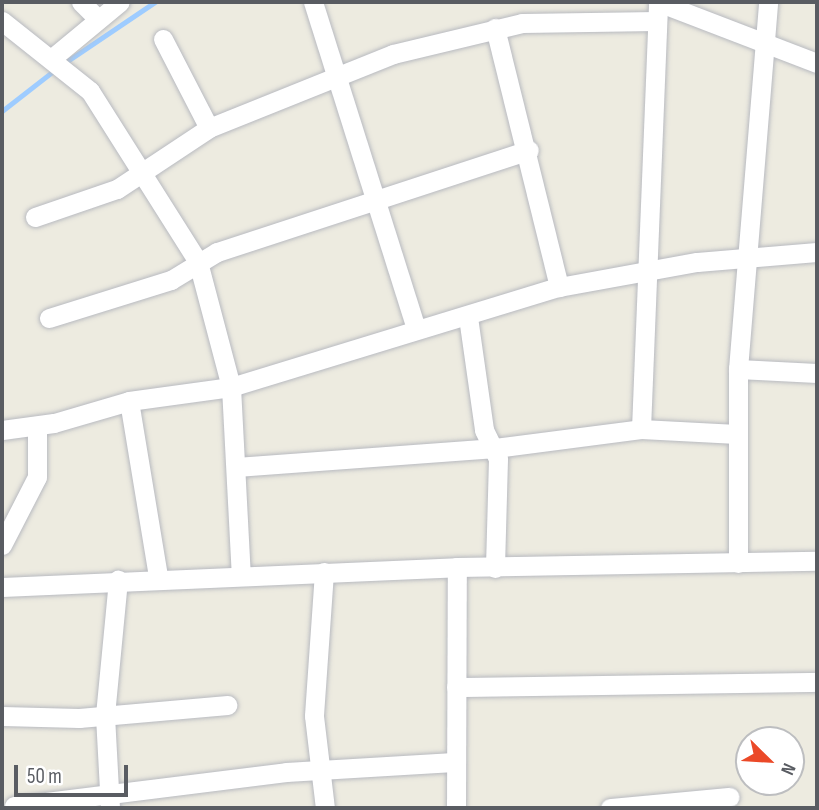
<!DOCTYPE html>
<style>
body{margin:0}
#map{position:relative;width:819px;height:810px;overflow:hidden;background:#edebe0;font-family:"Sofia Sans Condensed",sans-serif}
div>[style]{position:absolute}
.stream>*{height:4.5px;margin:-2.25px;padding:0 2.25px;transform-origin:2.25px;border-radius:2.25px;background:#9eccff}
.roads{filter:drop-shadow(0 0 2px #b8bac0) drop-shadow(0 0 2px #b8bac0)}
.minor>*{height:19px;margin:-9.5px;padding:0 9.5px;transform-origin:9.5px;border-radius:9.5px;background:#fff}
span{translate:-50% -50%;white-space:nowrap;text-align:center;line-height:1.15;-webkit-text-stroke:7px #fff;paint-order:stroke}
.frame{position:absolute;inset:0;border:4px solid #595c62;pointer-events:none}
.north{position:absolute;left:735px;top:726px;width:70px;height:70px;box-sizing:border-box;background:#fff;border:2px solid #bdbec0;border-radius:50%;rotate:114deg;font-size:19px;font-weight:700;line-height:28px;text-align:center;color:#595c62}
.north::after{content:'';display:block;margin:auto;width:24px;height:32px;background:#eb4928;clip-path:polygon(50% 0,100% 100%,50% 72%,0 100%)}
.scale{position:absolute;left:14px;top:765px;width:114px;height:32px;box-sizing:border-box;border:4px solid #595c62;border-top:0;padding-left:9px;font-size:21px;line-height:24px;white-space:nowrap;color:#595c62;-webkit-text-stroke:5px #fff;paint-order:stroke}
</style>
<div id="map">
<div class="stream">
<div style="left:63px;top:64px;width:111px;rotate:-34deg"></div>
<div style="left:2px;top:111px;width:68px;rotate:-37.9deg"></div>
</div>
<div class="roads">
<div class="minor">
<div style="left:81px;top:2px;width:20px;rotate:45deg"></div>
<div style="left:313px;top:2px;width:342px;rotate:72.5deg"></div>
<div style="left:658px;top:2px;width:170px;rotate:21deg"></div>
<div style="left:2px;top:21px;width:112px;rotate:38.5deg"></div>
<div style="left:90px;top:91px;width:202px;rotate:57.7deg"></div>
<div style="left:198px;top:262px;width:129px;rotate:75.2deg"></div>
<div style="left:231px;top:387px;width:188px;rotate:87deg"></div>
<div style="left:495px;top:28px;width:267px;rotate:76.1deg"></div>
<div style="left:163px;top:39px;width:100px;rotate:62.7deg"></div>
<div style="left:51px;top:59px;width:89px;rotate:-39.6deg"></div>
<div style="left:35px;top:217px;width:87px;rotate:-18.9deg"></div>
<div style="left:117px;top:189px;width:110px;rotate:-33.5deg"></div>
<div style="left:209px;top:128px;width:198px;rotate:-21.9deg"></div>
<div style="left:393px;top:54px;width:133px;rotate:-13.5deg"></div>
<div style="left:522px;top:23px;width:135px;rotate:-0.8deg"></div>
<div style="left:468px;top:317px;width:114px;rotate:81.9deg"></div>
<div style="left:484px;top:430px;width:32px;rotate:64deg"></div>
<div style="left:498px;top:459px;width:109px;rotate:91.6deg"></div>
<div style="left:49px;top:318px;width:128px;rotate:-17.3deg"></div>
<div style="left:171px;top:280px;width:54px;rotate:-31.3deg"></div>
<div style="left:217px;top:252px;width:328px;rotate:-18.1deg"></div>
<div style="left:738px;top:369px;width:79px;rotate:2.9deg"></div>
<div style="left:129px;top:401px;width:178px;rotate:80.6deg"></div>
<div style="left:641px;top:429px;width:427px;rotate:-87.7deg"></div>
<div style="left:2px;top:430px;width:52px;rotate:-7.7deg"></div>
<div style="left:54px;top:423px;width:78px;rotate:-16.3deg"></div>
<div style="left:129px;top:401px;width:103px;rotate:-7.8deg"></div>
<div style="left:231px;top:387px;width:343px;rotate:-17deg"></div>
<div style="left:559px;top:287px;width:140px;rotate:-10.3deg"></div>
<div style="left:697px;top:262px;width:120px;rotate:-4.8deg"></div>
<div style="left:236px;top:467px;width:260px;rotate:-4.2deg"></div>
<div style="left:495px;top:448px;width:147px;rotate:-7.4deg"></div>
<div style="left:641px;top:429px;width:96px;rotate:3deg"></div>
<div style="left:2px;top:545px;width:76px;rotate:-62.8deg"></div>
<div style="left:37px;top:477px;width:50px;rotate:-90deg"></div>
<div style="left:738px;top:563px;width:194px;rotate:-90deg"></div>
<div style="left:738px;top:369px;width:368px;rotate:-85.3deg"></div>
<div style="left:324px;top:572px;width:144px;rotate:94deg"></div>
<div style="left:314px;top:716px;width:93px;rotate:83.2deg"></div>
<div style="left:2px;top:587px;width:455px;rotate:-2.5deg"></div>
<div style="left:457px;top:567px;width:360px;rotate:-1deg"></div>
<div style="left:456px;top:687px;width:361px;rotate:-0.8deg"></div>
<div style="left:2px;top:716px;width:77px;rotate:1.5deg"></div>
<div style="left:79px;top:718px;width:149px;rotate:-5deg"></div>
<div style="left:14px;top:806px;width:274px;rotate:-7.1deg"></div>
<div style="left:286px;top:772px;width:168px;rotate:-3.4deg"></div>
<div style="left:110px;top:808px;width:93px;rotate:-93.1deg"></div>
<div style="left:105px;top:715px;width:136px;rotate:-84.5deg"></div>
<div style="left:456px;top:808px;width:241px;rotate:-89.8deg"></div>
<div style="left:610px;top:808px;width:120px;rotate:-5.3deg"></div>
</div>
</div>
<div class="frame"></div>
<div class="north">N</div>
<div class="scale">50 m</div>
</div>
